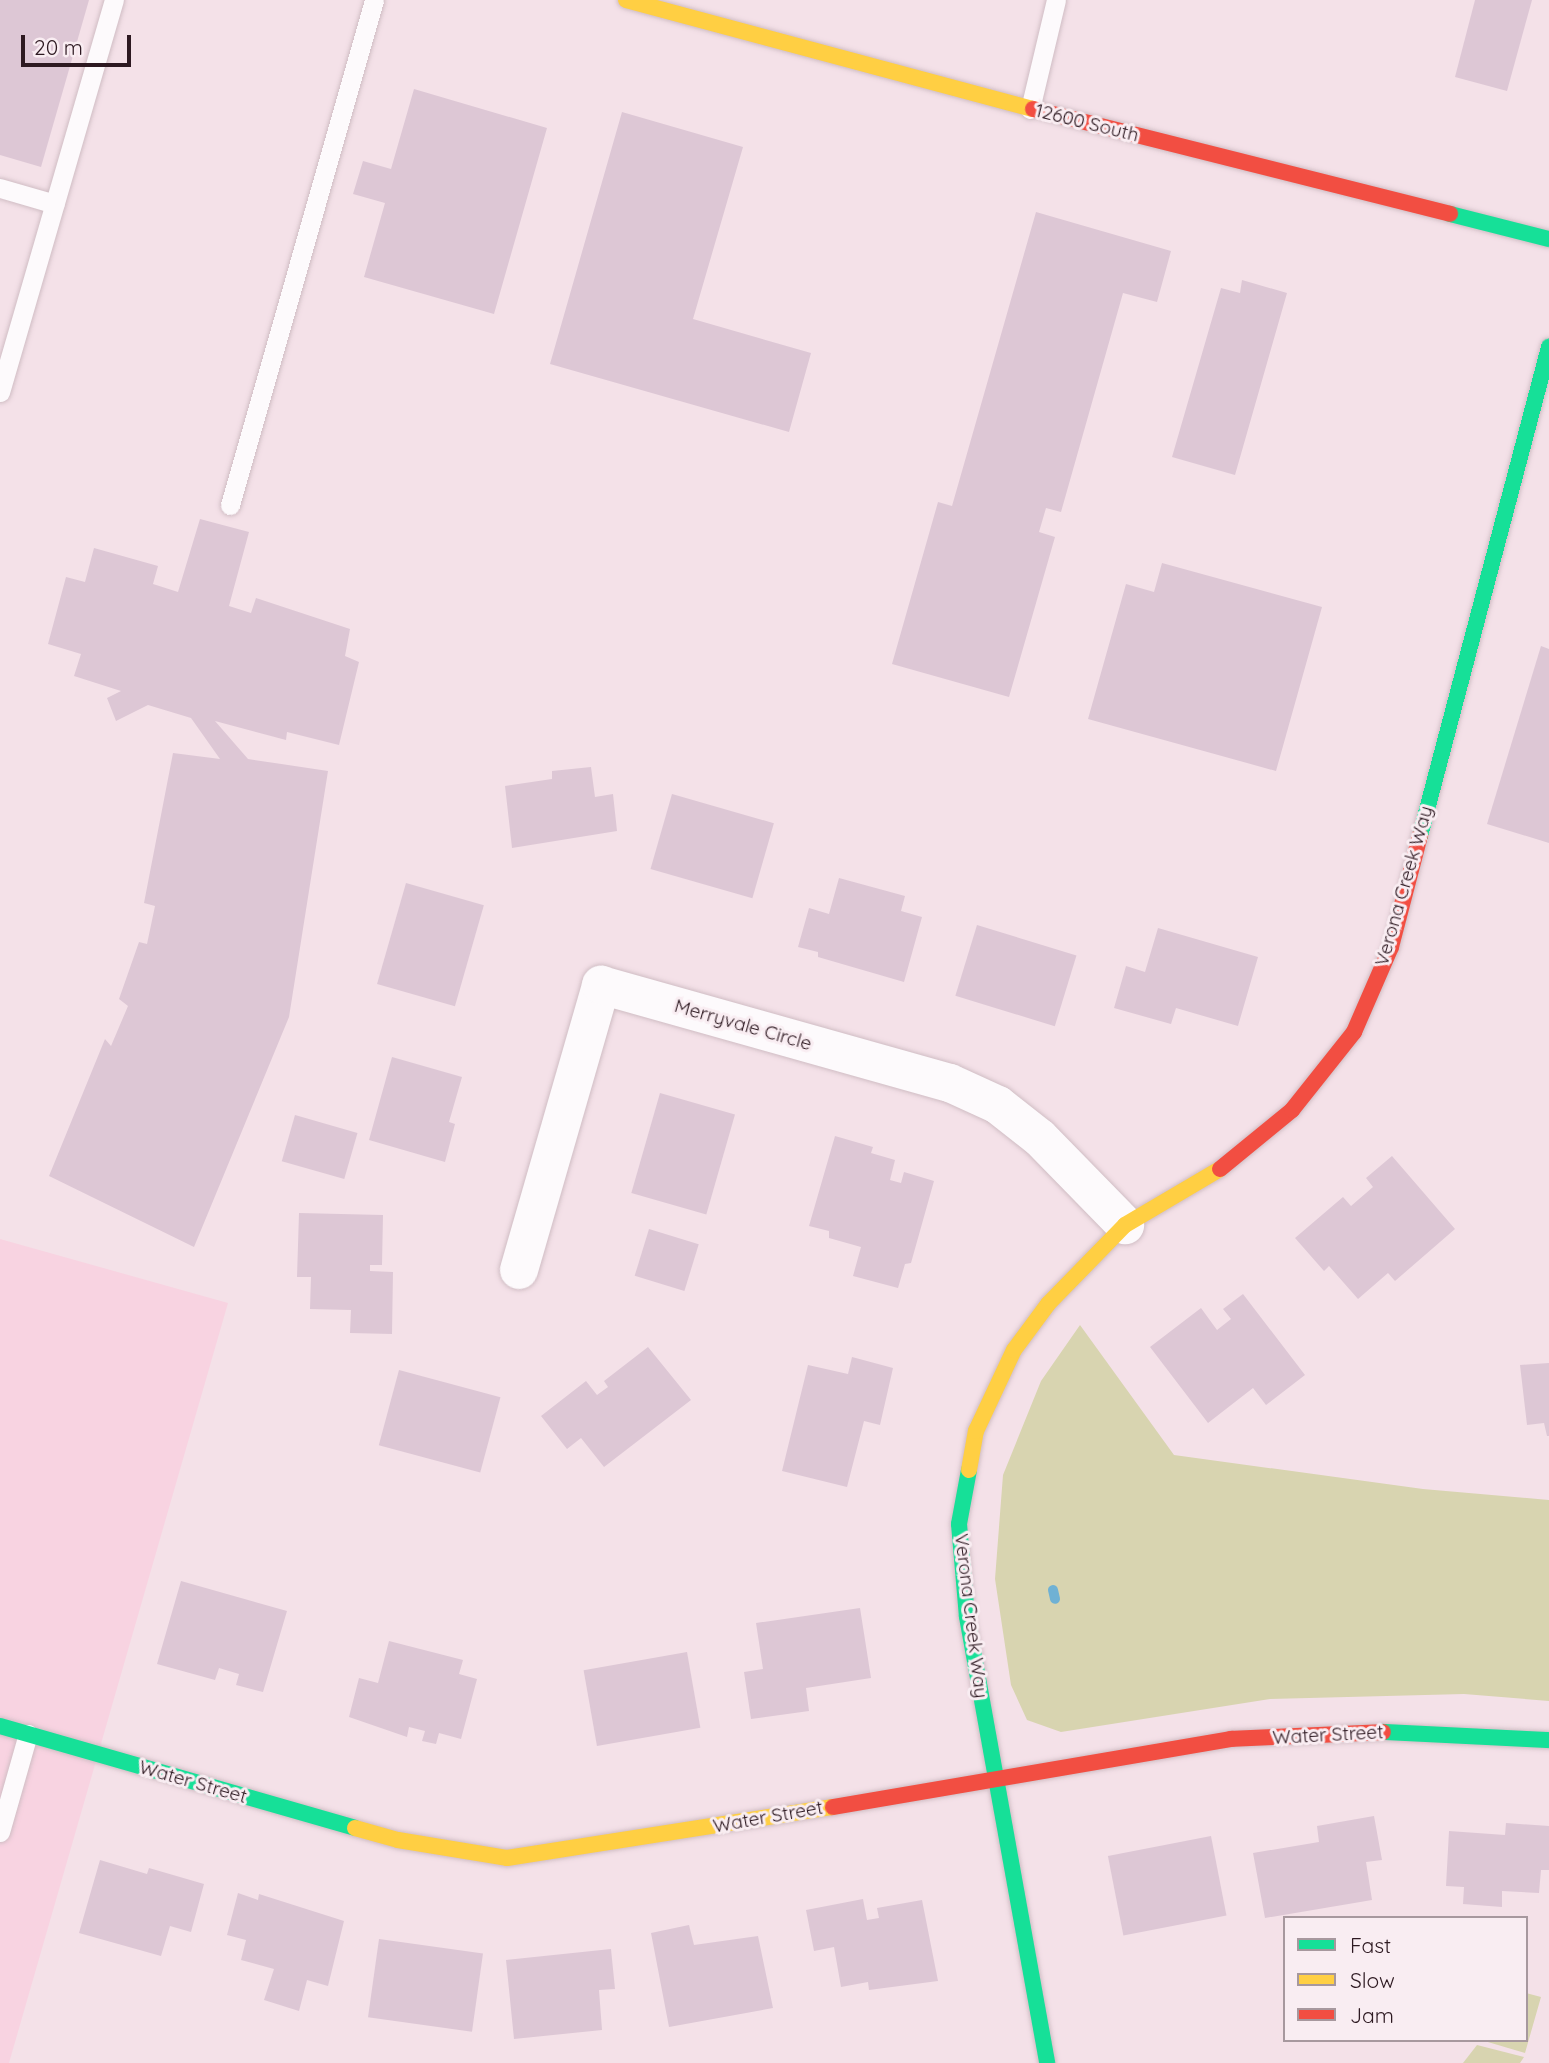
<!DOCTYPE html>
<style>
body{margin:0}
#map{position:relative;width:1549px;height:2063px;overflow:hidden;background:#f4e1e8;font-family:Quicksand,sans-serif}
div>[style]{position:absolute}
.built>*{inset:0;background:#f8d3e1}
.green>*{inset:0;background:#d8d4b0}
.stream>*{height:10px;margin:-5px;padding:0 5px;transform-origin:5px;border-radius:5px;background:#6fb1d4}
.building>*{inset:0;background:#ddc7d5;transform-origin:0 0}
.roads{filter:drop-shadow(0 0 2px #d0bdc4) drop-shadow(0 0 2px #d0bdc4)}
.lane>*{height:19px;margin:-9.5px;padding:0 9.5px;transform-origin:9.5px;border-radius:9.5px;background:#fdfafc}
.street>*{height:38px;margin:-19px;padding:0 19px;transform-origin:19px;border-radius:19px;background:#fdfafc}
.fast>*{height:16px;margin:-8px;padding:0 8px;transform-origin:8px;border-radius:8px;background:#16e098}
.slow>*{height:16px;margin:-8px;padding:0 8px;transform-origin:8px;border-radius:8px;background:#ffcf43}
.jam>*{height:16px;margin:-8px;padding:0 8px;transform-origin:8px;border-radius:8px;background:#f24e42}
span{translate:-50% -50%;white-space:nowrap;text-align:center;line-height:1.15;-webkit-text-stroke:6px #f9edf2;paint-order:stroke}
.street-label{font-size:19px;color:#2d1921}
.legend{position:absolute;left:1283px;top:1916px;width:245px;height:126px;box-sizing:border-box;background:#f9edf2;border:2px solid #a7989e;margin:0;padding:9px 12px;list-style:none;font-size:21px;color:#2d1921}
.legend li{display:flex;align-items:center;gap:14px;height:35px}
.legend b{width:35px;border:2px solid #a7989e}
.scale{position:absolute;left:21px;top:35px;width:110px;height:32px;box-sizing:border-box;border:4px solid #2d1921;border-top:0;padding-left:9px;font-size:21px;line-height:24px;white-space:nowrap;color:#2d1921;-webkit-text-stroke:5px #f9edf2;paint-order:stroke}
</style>
<div id="map">
<div class="built">
<div style="clip-path:polygon(0 1239px,228px 1303px,9px 2063px,0 2063px)"></div>
</div>
<div class="green">
<div style="clip-path:polygon(1080px 1325px,1174px 1455px,1423px 1489px,1549px 1500px,1549px 1701px,1464px 1694px,1270px 1699px,1061px 1732px,1027px 1720px,1011px 1685px,995px 1579px,1003px 1475px,1041px 1381px)"></div>
<div style="clip-path:polygon(1526px 1993px,1541px 1997px,1525px 2053px,1481px 2040px,1526px 2040px)"></div>
<div style="clip-path:polygon(1477px 2045px,1524px 2057px,1520px 2063px,1463px 2063px)"></div>
</div>
<div class="stream">
<div style="left:1053px;top:1590px;width:9px;rotate:77deg"></div>
</div>
<div class="building">
<div style="clip-path:polygon(0 0,89px 0,41px 167px,0 155px)"></div>
<div style="clip-path:polygon(1475px 0,1532px 0,1507px 91px,1455px 77px)"></div>
<div style="clip-path:polygon(414px 89px,547px 128px,494px 314px,364px 277px,385px 203px,353px 194px,363px 161px,391px 169px)"></div>
<div style="clip-path:polygon(622px 112px,743px 147px,693px 319px,811px 353px,789px 432px,550px 364px)"></div>
<div style="clip-path:polygon(1036px 212px,1171px 251px,1157px 302px,1123px 293px,1061px 512px,1046px 508px,1039px 532px,1055px 537px,1009px 697px,892px 664px,938px 502px,952px 506px)"></div>
<div style="clip-path:polygon(1242px 280px,1287px 293px,1235px 475px,1172px 457px,1221px 288px,1240px 293px)"></div>
<div style="clip-path:polygon(200px 519px,249px 532px,229px 606px,251px 613px,256px 598px,350px 629px,345px 656px,359px 662px,339px 745px,287px 732px,286px 740px,215px 721px,248px 759px,328px 771px,289px 1017px,194px 1247px,49px 1176px,105px 1039px,111px 1046px,128px 1006px,119px 999px,139px 942px,147px 944px,155px 906px,144px 903px,173px 753px,220px 759px,191px 718px,148px 705px,116px 721px,107px 698px,121px 691px,74px 676px,81px 654px,48px 644px,66px 577px,85px 582px,94px 548px,158px 566px,153px 584px,178px 592px)"></div>
<div style="clip-path:polygon(1162px 563px,1322px 607px,1276px 771px,1088px 719px,1126px 584px,1154px 592px)"></div>
<div style="clip-path:polygon(1541px 646px,1549px 649px,1549px 843px,1487px 824px)"></div>
<div style="clip-path:polygon(591px 767px,595px 797px,613px 794px,617px 831px,512px 848px,505px 786px,552px 779px,552px 771px)"></div>
<div style="left:672px;top:794px;width:106px;height:78px;rotate:16deg"></div>
<div style="clip-path:polygon(839px 878px,905px 896px,901px 911px,922px 917px,904px 982px,818px 957px,818px 952px,798px 947px,809px 908px,829px 914px)"></div>
<div style="left:406px;top:883px;width:81px;height:105px;rotate:16deg"></div>
<div style="left:977px;top:925px;width:104px;height:74px;rotate:17deg"></div>
<div style="clip-path:polygon(1158px 928px,1258px 957px,1238px 1026px,1176px 1008px,1171px 1024px,1114px 1008px,1126px 966px,1145px 972px)"></div>
<div style="clip-path:polygon(392px 1057px,462px 1077px,449px 1122px,455px 1124px,445px 1162px,369px 1140px)"></div>
<div style="left:660px;top:1093px;width:78px;height:104px;rotate:16deg"></div>
<div style="left:295px;top:1115px;width:65px;height:48px;rotate:16deg"></div>
<div style="clip-path:polygon(835px 1136px,873px 1147px,871px 1153px,895px 1160px,890px 1180px,901px 1183px,904px 1172px,934px 1181px,911px 1263px,905px 1264px,898px 1288px,853px 1276px,861px 1247px,829px 1238px,829px 1231px,809px 1226px)"></div>
<div style="clip-path:polygon(1392px 1156px,1455px 1229px,1395px 1281px,1388px 1273px,1358px 1299px,1329px 1266px,1324px 1271px,1295px 1238px,1343px 1197px,1351px 1206px,1373px 1187px,1366px 1178px)"></div>
<div style="clip-path:polygon(299px 1213px,383px 1215px,382px 1265px,370px 1265px,370px 1271px,393px 1272px,392px 1334px,350px 1333px,351px 1310px,310px 1309px,311px 1277px,297px 1277px)"></div>
<div style="left:649px;top:1229px;width:52px;height:49px;rotate:17deg"></div>
<div style="clip-path:polygon(1243px 1294px,1305px 1375px,1266px 1405px,1253px 1388px,1208px 1423px,1150px 1347px,1201px 1308px,1217px 1330px,1231px 1319px,1223px 1309px)"></div>
<div style="clip-path:polygon(648px 1347px,691px 1400px,604px 1467px,581px 1438px,567px 1449px,541px 1416px,586px 1381px,597px 1395px,608px 1387px,604px 1381px)"></div>
<div style="clip-path:polygon(852px 1357px,893px 1368px,880px 1425px,864px 1421px,847px 1487px,782px 1471px,808px 1365px,848px 1374px)"></div>
<div style="clip-path:polygon(1549px 1363px,1549px 1436px,1547px 1436px,1544px 1423px,1527px 1425px,1520px 1365px)"></div>
<div style="left:399px;top:1370px;width:105px;height:78px;rotate:15deg"></div>
<div style="clip-path:polygon(181px 1581px,287px 1611px,263px 1692px,236px 1685px,239px 1674px,219px 1668px,215px 1680px,157px 1664px)"></div>
<div style="clip-path:polygon(860px 1608px,871px 1678px,806px 1688px,809px 1711px,751px 1719px,744px 1672px,763px 1669px,756px 1623px)"></div>
<div style="clip-path:polygon(389px 1641px,463px 1660px,459px 1674px,477px 1679px,461px 1739px,439px 1733px,436px 1744px,422px 1741px,425px 1731px,409px 1727px,407px 1737px,349px 1717px,359px 1678px,378px 1683px)"></div>
<div style="left:687px;top:1652px;width:77px;height:105px;rotate:80deg"></div>
<div style="clip-path:polygon(1374px 1816px,1382px 1860px,1366px 1862px,1372px 1900px,1265px 1918px,1253px 1853px,1319px 1842px,1317px 1826px)"></div>
<div style="clip-path:polygon(1506px 1823px,1549px 1826px,1549px 1870px,1541px 1870px,1539px 1893px,1502px 1891px,1502px 1907px,1463px 1904px,1464px 1887px,1446px 1886px,1449px 1831px,1505px 1835px)"></div>
<div style="left:1211px;top:1836px;width:81px;height:105px;rotate:79deg"></div>
<div style="clip-path:polygon(100px 1860px,147px 1874px,149px 1868px,204px 1884px,191px 1932px,170px 1926px,161px 1956px,79px 1933px)"></div>
<div style="clip-path:polygon(238px 1893px,258px 1900px,259px 1894px,344px 1921px,328px 1986px,307px 1980px,299px 2011px,264px 2000px,274px 1969px,241px 1960px,246px 1940px,227px 1935px)"></div>
<div style="clip-path:polygon(863px 1899px,867px 1920px,879px 1918px,877px 1908px,922px 1900px,938px 1981px,869px 1990px,868px 1982px,841px 1987px,834px 1947px,814px 1951px,806px 1910px)"></div>
<div style="clip-path:polygon(689px 1925px,694px 1945px,758px 1936px,773px 2008px,669px 2027px,651px 1933px)"></div>
<div style="left:379px;top:1939px;width:105px;height:79px;rotate:8deg"></div>
<div style="clip-path:polygon(611px 1949px,615px 1989px,599px 1990px,602px 2030px,514px 2039px,506px 1960px)"></div>
</div>
<div class="roads">
<div class="lane">
<div style="left:1030px;top:109px;width:112px;rotate:-76.6deg"></div>
<div style="left:0;top:188px;width:57px;rotate:16.2deg"></div>
<div style="left:0;top:392px;width:408px;rotate:-73.8deg"></div>
<div style="left:230px;top:505px;width:525px;rotate:-74.08deg"></div>
<div style="left:0;top:1832px;width:102px;rotate:-74.1deg"></div>
</div>
<div class="street">
<div style="left:519px;top:1270px;width:297px;rotate:-73.9deg"></div>
<div style="left:601px;top:985px;width:362px;rotate:15.7deg"></div>
<div style="left:950px;top:1083px;width:53px;rotate:24.6deg"></div>
<div style="left:998px;top:1105px;width:53px;rotate:38.2deg"></div>
<div style="left:1040px;top:1138px;width:122px;rotate:45.7deg"></div>
</div>
<div class="fast">
<div style="left:1450px;top:214px;width:102px;rotate:14.2deg"></div>
<div style="left:1420px;top:836px;width:506px;rotate:-75.22deg"></div>
<div style="left:969px;top:1470px;width:55px;rotate:100.5deg"></div>
<div style="left:959px;top:1524px;width:93px;rotate:85.1deg"></div>
<div style="left:967px;top:1617px;width:453px;rotate:79.8deg"></div>
<div style="left:0;top:1726px;width:369px;rotate:16deg"></div>
<div style="left:1383px;top:1732px;width:166px;rotate:2.8deg"></div>
</div>
<div class="slow">
<div style="left:626px;top:0;width:421px;rotate:15deg"></div>
<div style="left:969px;top:1470px;width:40px;rotate:-80deg"></div>
<div style="left:976px;top:1431px;width:89px;rotate:-64.9deg"></div>
<div style="left:1014px;top:1350px;width:57px;rotate:-53.5deg"></div>
<div style="left:1048px;top:1304px;width:110px;rotate:-45.7deg"></div>
<div style="left:1125px;top:1225px;width:110px;rotate:-30.5deg"></div>
<div style="left:355px;top:1828px;width:45px;rotate:15.6deg"></div>
<div style="left:398px;top:1840px;width:110px;rotate:9.4deg"></div>
<div style="left:507px;top:1858px;width:330px;rotate:-8.9deg"></div>
</div>
<div class="jam">
<div style="left:1033px;top:109px;width:430px;rotate:14.1deg"></div>
<div style="left:1220px;top:1169px;width:93px;rotate:-39.3deg"></div>
<div style="left:1292px;top:1110px;width:100px;rotate:-51.5deg"></div>
<div style="left:1354px;top:1032px;width:93px;rotate:-66.5deg"></div>
<div style="left:1391px;top:947px;width:115px;rotate:-75.4deg"></div>
<div style="left:833px;top:1807px;width:404px;rotate:-9.7deg"></div>
<div style="left:1231px;top:1739px;width:152px;rotate:-2.6deg"></div>
</div>
</div>
<div class="street-label">
<span style="left:1087px;top:123px;rotate:14deg">12600 South</span>
<span style="left:1404px;top:886px;rotate:-74deg">Verona Creek Way</span>
<span style="left:743px;top:1025px;rotate:16deg">Merryvale Circle</span>
<span style="left:971px;top:1616px;rotate:83deg">Verona Creek Way</span>
<span style="left:1328px;top:1735px;rotate:-3deg">Water Street</span>
<span style="left:193px;top:1782px;rotate:16deg">Water Street</span>
<span style="left:768px;top:1817px;rotate:-10deg">Water Street</span>
</div>
<ul class="legend">
<li><b style="height:9px;background:#16e098"></b>Fast</li>
<li><b style="height:9px;background:#ffcf43"></b>Slow</li>
<li><b style="height:9px;background:#f24e42"></b>Jam</li>
</ul>
<div class="scale">20 m</div>
</div>
